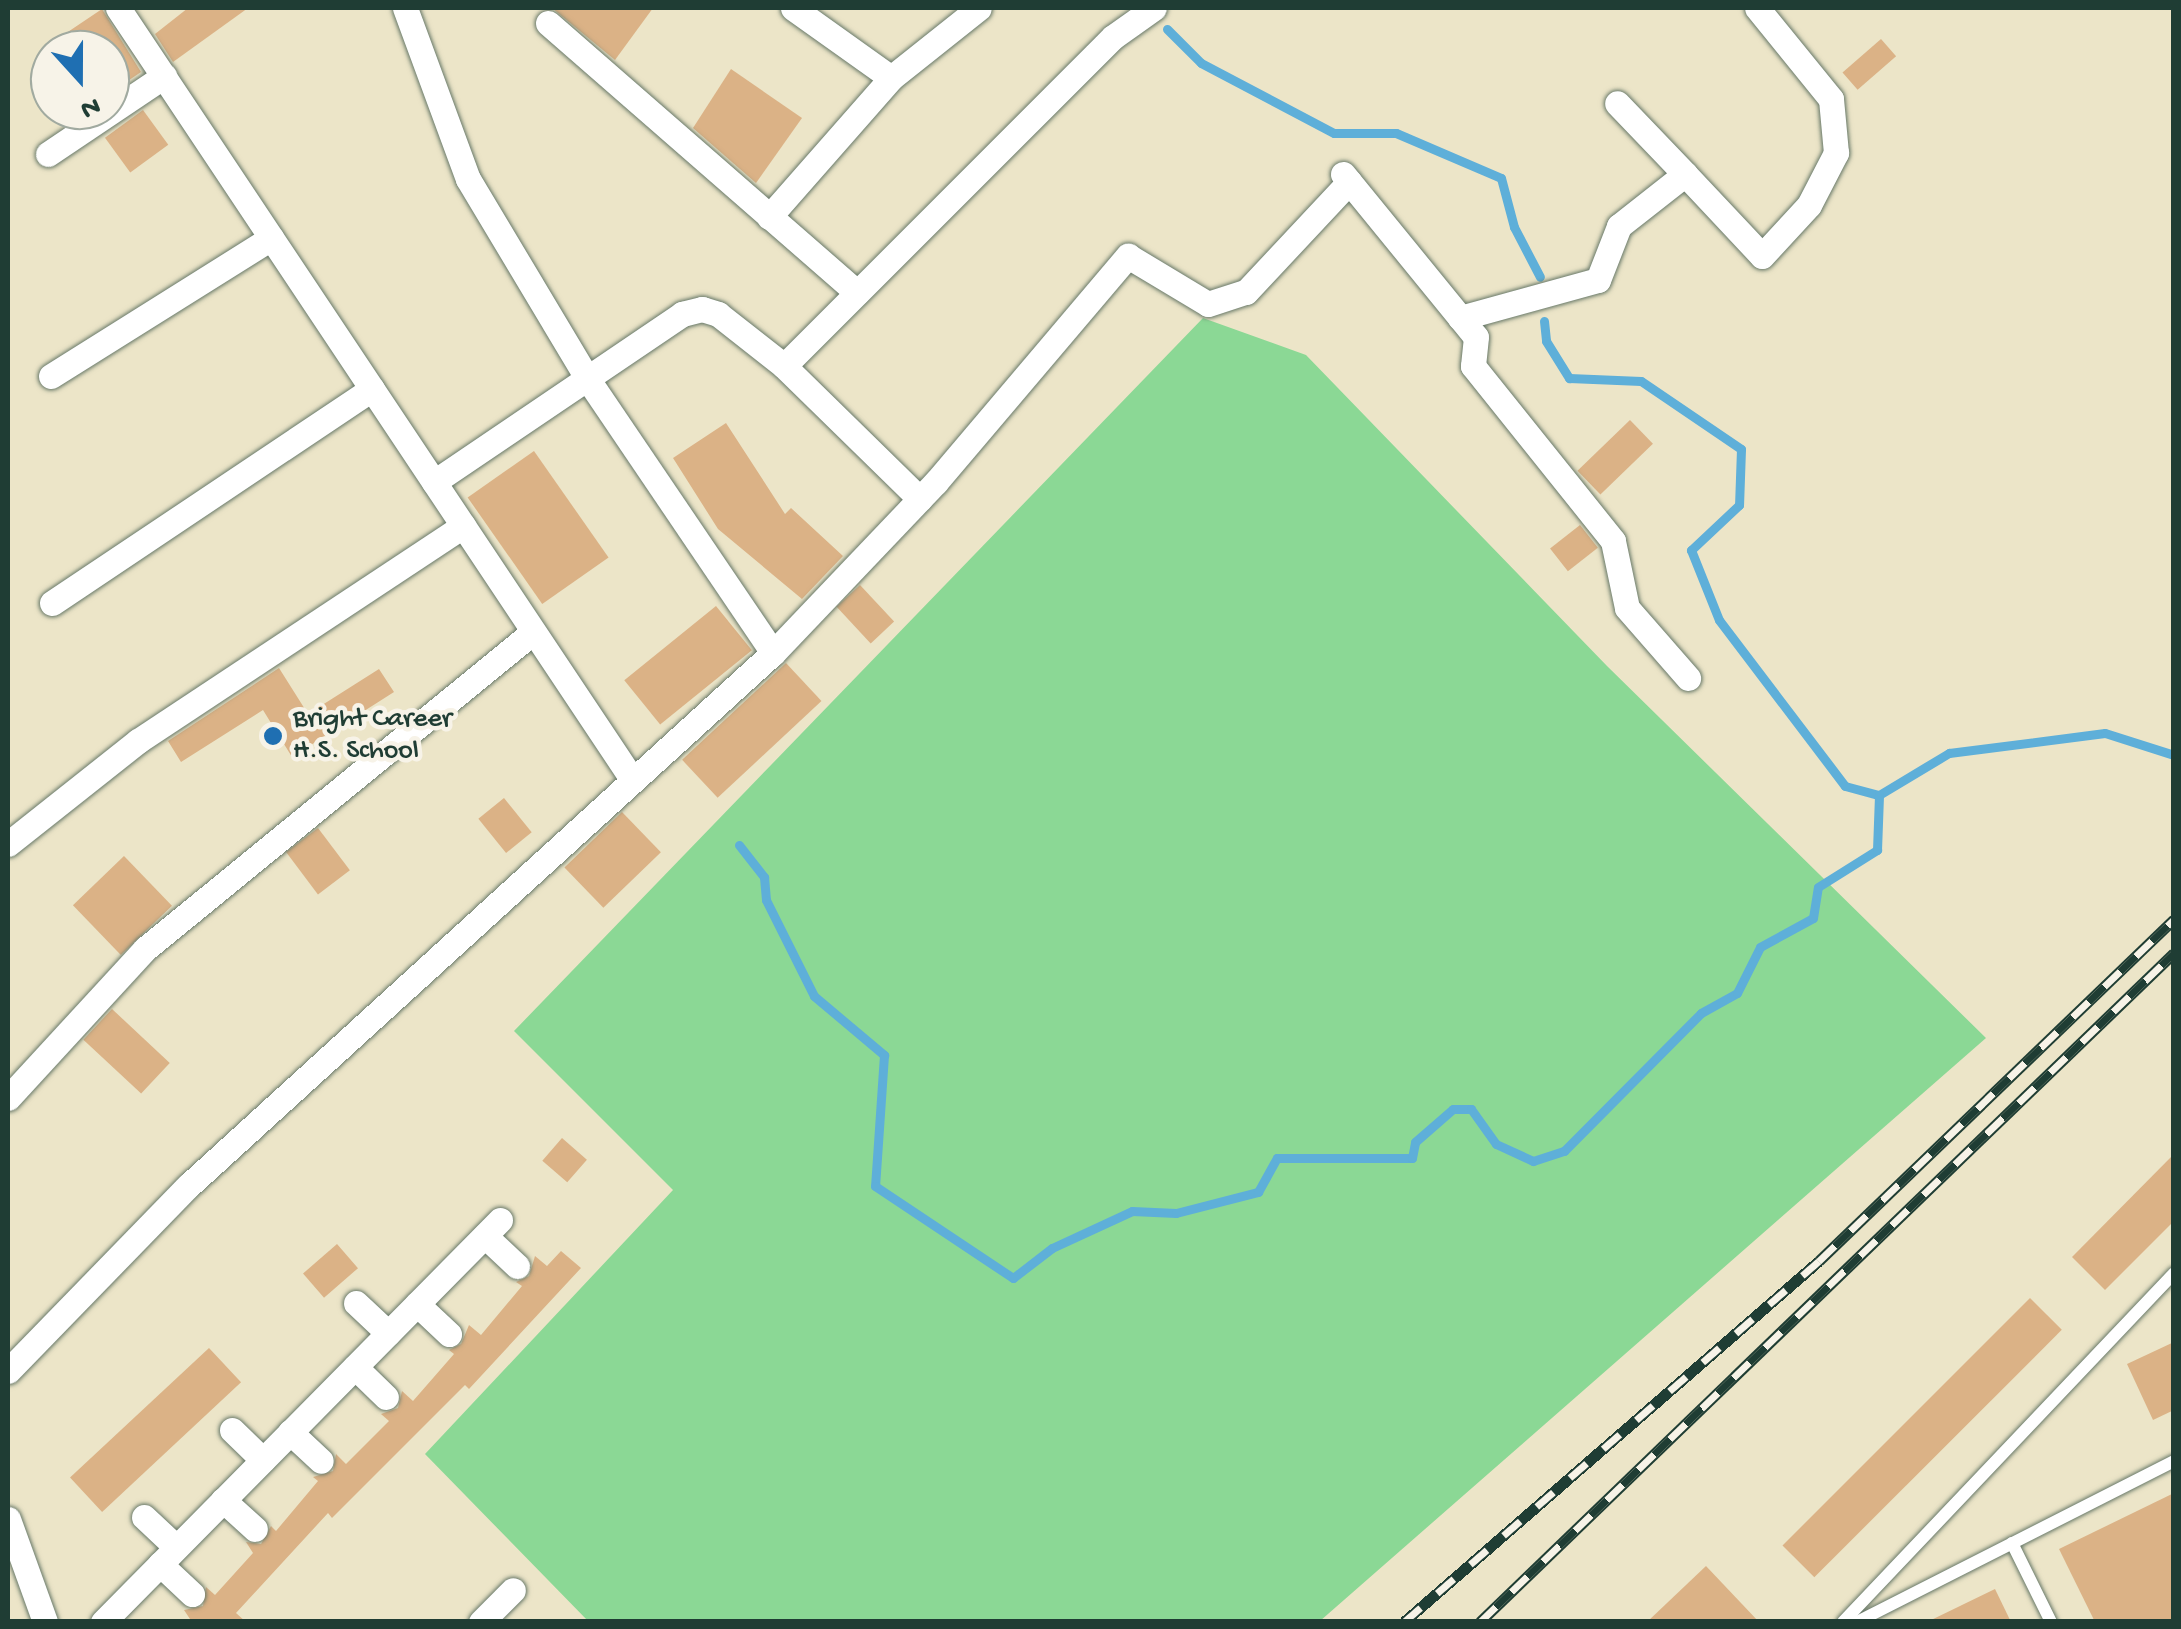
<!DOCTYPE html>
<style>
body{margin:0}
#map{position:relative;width:2181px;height:1629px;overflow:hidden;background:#ece5c8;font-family:"Gochi Hand",sans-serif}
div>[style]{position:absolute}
.green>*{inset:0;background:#8bd895}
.stream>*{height:9px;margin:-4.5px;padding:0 4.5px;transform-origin:4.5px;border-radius:4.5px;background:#5eafd9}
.building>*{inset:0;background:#dbb286;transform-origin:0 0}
.roads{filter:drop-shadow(0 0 2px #677868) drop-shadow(0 0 2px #677868)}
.lane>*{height:12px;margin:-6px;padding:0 6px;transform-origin:6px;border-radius:6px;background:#fff}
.street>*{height:25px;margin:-12.5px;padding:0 12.5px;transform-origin:12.5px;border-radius:12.5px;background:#fff}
.rail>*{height:11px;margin-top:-5.5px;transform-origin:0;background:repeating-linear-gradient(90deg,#f7f3e8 0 22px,#1f3d34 0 44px);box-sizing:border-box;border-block:2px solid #1f3d34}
.dots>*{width:28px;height:28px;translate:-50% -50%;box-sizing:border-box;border:5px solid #f7f3e8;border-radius:50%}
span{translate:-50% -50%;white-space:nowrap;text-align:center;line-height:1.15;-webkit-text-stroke:9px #f7f3e8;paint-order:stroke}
.poi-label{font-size:28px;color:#1f3d34}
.left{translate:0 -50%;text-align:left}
.frame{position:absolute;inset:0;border:10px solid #1f3d34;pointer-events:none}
.north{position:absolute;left:30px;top:30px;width:100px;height:100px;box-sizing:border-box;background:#f7f3e8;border:2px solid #a1aaa0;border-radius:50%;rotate:159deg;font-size:28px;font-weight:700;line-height:40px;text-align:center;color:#1f3d34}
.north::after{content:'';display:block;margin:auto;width:35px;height:45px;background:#1f6fb2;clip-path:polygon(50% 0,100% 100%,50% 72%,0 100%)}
</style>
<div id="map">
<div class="green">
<div style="clip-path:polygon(1203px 318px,1306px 355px,1607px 666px,1986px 1038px,1320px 1621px,588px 1621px,425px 1454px,673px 1190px,514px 1031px)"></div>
</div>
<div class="stream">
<div style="left:1167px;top:29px;width:48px;rotate:45deg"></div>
<div style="left:1201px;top:63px;width:150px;rotate:27.8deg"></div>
<div style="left:1334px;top:133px;width:62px"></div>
<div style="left:1396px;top:133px;width:114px;rotate:23.2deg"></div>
<div style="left:1501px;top:178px;width:51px;rotate:75.1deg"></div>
<div style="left:1514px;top:227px;width:56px;rotate:62.5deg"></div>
<div style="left:1544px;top:321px;width:20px;rotate:84deg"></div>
<div style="left:1546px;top:341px;width:44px;rotate:58.1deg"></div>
<div style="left:1569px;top:378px;width:72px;rotate:2.4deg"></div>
<div style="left:1641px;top:381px;width:121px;rotate:34.2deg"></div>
<div style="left:1741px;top:449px;width:56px;rotate:92deg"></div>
<div style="left:1739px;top:505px;width:66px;rotate:136.8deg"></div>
<div style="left:1691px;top:550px;width:75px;rotate:68.2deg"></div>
<div style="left:1719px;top:620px;width:208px;rotate:52.8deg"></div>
<div style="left:1845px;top:786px;width:35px;rotate:15deg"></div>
<div style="left:1879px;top:795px;width:82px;rotate:-31deg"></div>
<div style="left:1949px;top:753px;width:157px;rotate:-7.3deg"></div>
<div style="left:2105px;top:733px;width:72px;rotate:17.7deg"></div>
<div style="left:739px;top:845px;width:41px;rotate:52deg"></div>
<div style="left:764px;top:877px;width:23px;rotate:85deg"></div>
<div style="left:766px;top:900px;width:107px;rotate:63.4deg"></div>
<div style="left:814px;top:996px;width:92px;rotate:40.1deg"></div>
<div style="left:884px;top:1055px;width:131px;rotate:93.9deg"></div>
<div style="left:875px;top:1186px;width:166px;rotate:33.7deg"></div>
<div style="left:1013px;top:1278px;width:49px;rotate:-37.6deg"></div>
<div style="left:1052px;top:1248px;width:88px;rotate:-24.8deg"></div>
<div style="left:1132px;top:1211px;width:44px;rotate:2.6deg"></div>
<div style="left:1176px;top:1213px;width:85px;rotate:-14.4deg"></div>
<div style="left:1258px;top:1192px;width:39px;rotate:-61deg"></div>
<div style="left:1277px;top:1158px;width:135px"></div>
<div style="left:1412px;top:1158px;width:16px;rotate:-79deg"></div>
<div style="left:1415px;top:1142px;width:50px;rotate:-41deg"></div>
<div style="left:1453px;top:1109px;width:18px"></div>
<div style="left:1471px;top:1109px;width:43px;rotate:54.5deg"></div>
<div style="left:1496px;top:1144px;width:41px;rotate:24.7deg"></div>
<div style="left:1533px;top:1161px;width:33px;rotate:-18deg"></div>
<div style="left:1564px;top:1151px;width:194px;rotate:-45.2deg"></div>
<div style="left:1701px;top:1013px;width:41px;rotate:-29.1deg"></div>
<div style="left:1737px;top:993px;width:51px;rotate:-63.4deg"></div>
<div style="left:1760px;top:947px;width:60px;rotate:-28.7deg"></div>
<div style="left:1813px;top:918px;width:31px;rotate:-81deg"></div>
<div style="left:1818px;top:887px;width:70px;rotate:-32.1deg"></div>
<div style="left:1877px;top:850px;width:55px;rotate:-87.9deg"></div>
</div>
<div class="building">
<div style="clip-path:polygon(188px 8px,248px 8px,173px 62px,155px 34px)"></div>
<div style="clip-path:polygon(552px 8px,653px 8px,615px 60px)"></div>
<div style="clip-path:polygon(102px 9px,141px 72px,110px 93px,110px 50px,41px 50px)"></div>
<div style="left:1881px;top:39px;width:23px;height:51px;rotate:49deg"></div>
<div style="clip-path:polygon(731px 69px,802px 118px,756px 183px,693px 128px)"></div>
<div style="left:143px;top:110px;width:43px;height:47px;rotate:54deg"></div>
<div style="left:1630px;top:420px;width:33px;height:73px;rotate:46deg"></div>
<div style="clip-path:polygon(726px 423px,785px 514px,791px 508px,843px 556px,802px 599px,718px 529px,673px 458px)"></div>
<div style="left:534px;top:451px;width:130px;height:81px;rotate:55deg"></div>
<div style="left:1580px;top:525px;width:29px;height:38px;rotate:52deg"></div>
<div style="left:860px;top:585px;width:50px;height:32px;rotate:47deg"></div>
<div style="left:716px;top:606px;width:57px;height:118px;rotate:51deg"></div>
<div style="left:786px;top:663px;width:52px;height:142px;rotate:47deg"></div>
<div style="clip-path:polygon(279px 668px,308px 714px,379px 669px,394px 692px,292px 757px,263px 710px,181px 762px,168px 741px)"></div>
<div style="left:504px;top:798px;width:44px;height:33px;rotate:51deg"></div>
<div style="left:622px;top:812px;width:56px;height:80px;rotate:46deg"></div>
<div style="left:318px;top:828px;width:53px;height:40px;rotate:53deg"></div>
<div style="left:124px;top:856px;width:69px;height:71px;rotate:46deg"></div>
<div style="left:112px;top:1009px;width:79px;height:42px;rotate:43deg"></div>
<div style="left:562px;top:1138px;width:33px;height:30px;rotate:41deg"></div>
<div style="clip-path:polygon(2174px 1154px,2174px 1221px,2105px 1290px,2072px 1257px)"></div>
<div style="left:337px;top:1244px;width:32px;height:45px;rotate:49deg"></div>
<div style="clip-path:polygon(561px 1251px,581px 1268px,469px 1389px,465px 1385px,332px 1518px,328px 1513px,236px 1613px,246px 1622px,192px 1622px,184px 1610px,203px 1606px,206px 1587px,215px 1595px,253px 1553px,246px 1542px,261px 1544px,271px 1526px,276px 1531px,318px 1481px,313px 1477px,333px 1471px,336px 1454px,346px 1464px,389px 1421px,381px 1414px,398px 1408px,402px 1391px,413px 1401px,454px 1354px,449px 1350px,461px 1344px,469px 1325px,481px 1335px,522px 1286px,516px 1282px,529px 1276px,535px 1256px,547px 1266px)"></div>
<div style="left:2030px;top:1298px;width:45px;height:350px;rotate:45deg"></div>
<div style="clip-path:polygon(2174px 1342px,2174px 1410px,2153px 1420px,2127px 1364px)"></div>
<div style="left:209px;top:1348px;width:47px;height:190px;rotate:47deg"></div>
<div style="clip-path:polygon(2174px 1493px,2174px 1622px,2095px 1622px,2059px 1549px)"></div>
<div style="clip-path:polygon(1706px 1566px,1759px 1622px,1647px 1622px)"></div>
<div style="clip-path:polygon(1995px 1589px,2011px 1622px,1927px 1622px)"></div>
</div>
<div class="roads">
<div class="lane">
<div style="left:2012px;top:1543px;width:88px;rotate:63.7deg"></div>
<div style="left:1843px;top:1622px;width:481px;rotate:-46.5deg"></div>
<div style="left:1857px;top:1622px;width:356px;rotate:-26.9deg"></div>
</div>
<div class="street">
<div style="left:118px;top:8px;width:927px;rotate:56.31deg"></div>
<div style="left:405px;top:8px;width:182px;rotate:69.8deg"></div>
<div style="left:468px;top:179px;width:232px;rotate:59.1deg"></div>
<div style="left:587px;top:378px;width:332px;rotate:55.9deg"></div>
<div style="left:793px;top:8px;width:120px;rotate:35.5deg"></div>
<div style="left:548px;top:23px;width:410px;rotate:41.1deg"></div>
<div style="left:48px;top:154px;width:140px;rotate:-33.9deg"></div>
<div style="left:1343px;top:174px;width:210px;rotate:50.8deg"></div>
<div style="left:1476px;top:337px;width:29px;rotate:96deg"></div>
<div style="left:1473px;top:366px;width:224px;rotate:51.3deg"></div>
<div style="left:1613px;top:541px;width:68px;rotate:78.2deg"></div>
<div style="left:1627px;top:608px;width:93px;rotate:48.9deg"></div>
<div style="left:1685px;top:174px;width:112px;rotate:46.8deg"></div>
<div style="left:1762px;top:256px;width:69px;rotate:-47.3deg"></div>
<div style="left:1809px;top:205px;width:59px;rotate:-62.6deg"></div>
<div style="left:1836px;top:153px;width:54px;rotate:-95.3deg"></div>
<div style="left:1831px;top:99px;width:117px;rotate:-129.1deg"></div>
<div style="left:769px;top:217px;width:185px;rotate:-48.7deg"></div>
<div style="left:891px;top:78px;width:112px;rotate:-38.5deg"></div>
<div style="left:1460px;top:318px;width:143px;rotate:-15.4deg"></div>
<div style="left:1598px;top:280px;width:58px;rotate:-68.7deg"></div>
<div style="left:1619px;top:226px;width:84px;rotate:-38.2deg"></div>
<div style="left:1685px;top:174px;width:98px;rotate:-133.8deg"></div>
<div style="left:784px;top:366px;width:465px;rotate:-45deg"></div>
<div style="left:1113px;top:37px;width:50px;rotate:-35.3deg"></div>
<div style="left:51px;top:376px;width:260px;rotate:-32.1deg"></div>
<div style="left:434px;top:482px;width:300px;rotate:-34.1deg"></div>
<div style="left:682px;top:314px;width:21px;rotate:-14deg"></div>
<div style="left:702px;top:309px;width:17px;rotate:17deg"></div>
<div style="left:718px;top:314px;width:84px;rotate:38.2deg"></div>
<div style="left:784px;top:366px;width:190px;rotate:44.4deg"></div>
<div style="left:52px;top:603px;width:385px;rotate:-33.8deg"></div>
<div style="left:8px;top:844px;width:166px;rotate:-38.4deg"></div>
<div style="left:138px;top:741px;width:390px;rotate:-33.5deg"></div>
<div style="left:8px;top:1098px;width:202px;rotate:-47.4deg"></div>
<div style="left:145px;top:949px;width:501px;rotate:-39.25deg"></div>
<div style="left:485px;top:1236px;width:44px;rotate:43.2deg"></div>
<div style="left:356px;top:1303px;width:44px;rotate:43.2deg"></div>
<div style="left:417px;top:1304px;width:44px;rotate:43.2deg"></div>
<div style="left:355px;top:1367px;width:43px;rotate:44.1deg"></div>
<div style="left:8px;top:1371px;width:258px;rotate:-45.8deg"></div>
<div style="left:188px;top:1186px;width:791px;rotate:-42.34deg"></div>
<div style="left:773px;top:653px;width:236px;rotate:-46.4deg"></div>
<div style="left:936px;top:482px;width:297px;rotate:-49.7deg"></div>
<div style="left:1128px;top:256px;width:93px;rotate:31deg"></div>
<div style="left:1208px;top:304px;width:40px;rotate:-18deg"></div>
<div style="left:1246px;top:292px;width:151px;rotate:-46.9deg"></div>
<div style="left:232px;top:1430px;width:43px;rotate:44.1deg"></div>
<div style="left:290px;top:1432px;width:42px;rotate:43.1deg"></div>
<div style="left:223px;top:1500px;width:43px;rotate:42.2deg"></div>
<div style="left:144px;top:1517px;width:44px;rotate:43.2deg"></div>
<div style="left:8px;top:1519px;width:109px;rotate:70.2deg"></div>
<div style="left:160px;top:1564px;width:44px;rotate:43.2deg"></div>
<div style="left:103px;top:1622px;width:565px;rotate:-45.36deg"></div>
<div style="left:481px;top:1622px;width:45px;rotate:-45deg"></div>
</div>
</div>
<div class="rail">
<div style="left:1404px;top:1622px;width:550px;rotate:-41.02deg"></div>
<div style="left:1819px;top:1261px;width:493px;rotate:-43.9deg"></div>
<div style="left:1480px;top:1622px;width:964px;rotate:-43.95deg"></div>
</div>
<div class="dots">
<div style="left:273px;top:736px;background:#1f6fb2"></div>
</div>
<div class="poi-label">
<span class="left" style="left:293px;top:736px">Bright Career<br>H.S. School</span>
</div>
<div class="frame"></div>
<div class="north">N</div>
</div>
